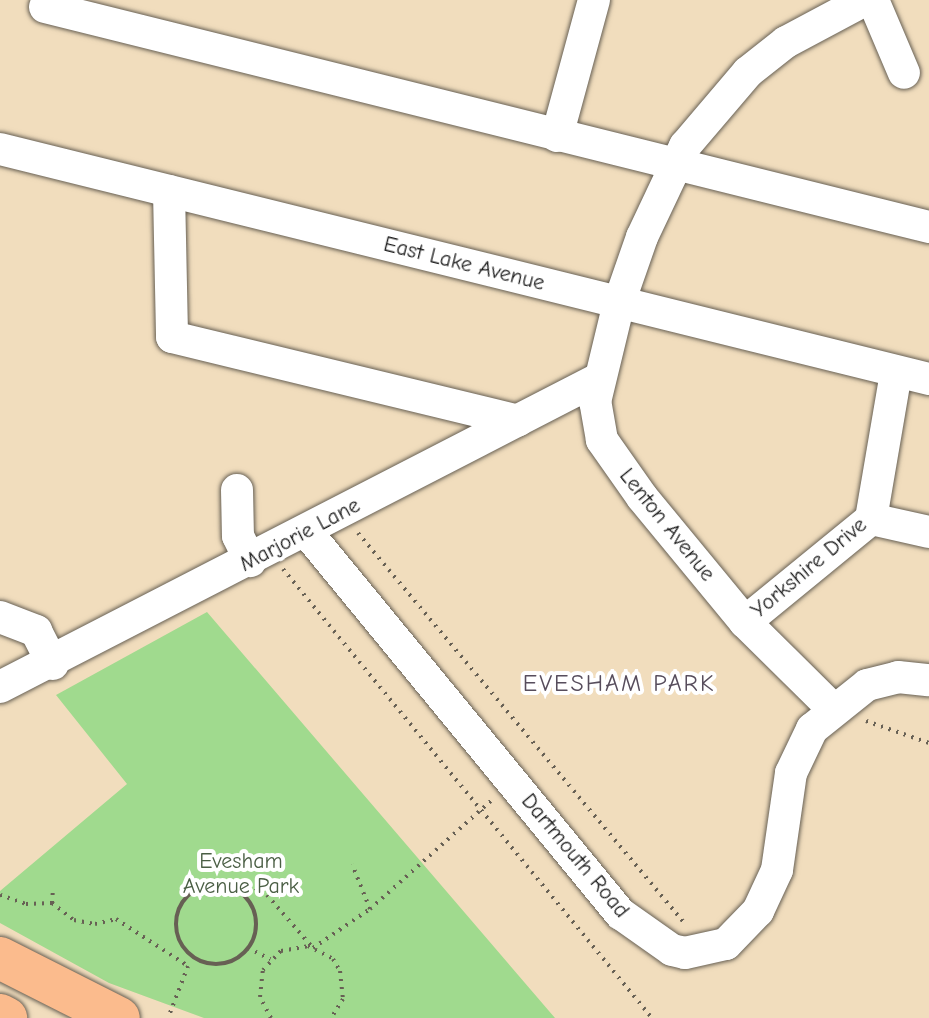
<!DOCTYPE html>
<style>
body{margin:0}
#map{position:relative;width:929px;height:1018px;overflow:hidden;background:#f1ddbd;font-family:"Comic Neue",sans-serif}
div>[style]{position:absolute}
.green>*{inset:0;background:#a0da8e}
.path>*{height:4px;margin-top:-2px;transform-origin:0;background:repeating-linear-gradient(90deg,#676054 0 2px,transparent 0 8px)}
.path>.ring{margin:-2px;padding:0;box-sizing:content-box;background:none;border:4px solid #676054;border-radius:50%}
.roads{filter:drop-shadow(0 0 2px #676054) drop-shadow(0 0 2px #676054)}
.minor>*{height:32px;margin:-16px;padding:0 16px;transform-origin:16px;border-radius:16px;background:#fff}
.major>*{height:42px;margin:-21px;padding:0 21px;transform-origin:21px;border-radius:21px;background:#fbbb8d}
span{translate:-50% -50%;white-space:nowrap;text-align:center;line-height:1.15;-webkit-text-stroke:8px #fff;paint-order:stroke}
.street-label{font-size:22px;color:#1c1c1c}
.park-label{font-size:22px;color:#4a5e44}
.neighbourhood-label{font-size:24px;color:#574d5c;letter-spacing:2px}
</style>
<div id="map">
<div class="green">
<div style="clip-path:polygon(207px 612px,555px 1018px,204px 1018px,109px 983px,0 923px,0 891px,127px 784px,56px 695px)"></div>
</div>
<div class="path">
<div style="left:358px;top:533px;width:511px;rotate:50.08deg"></div>
<div style="left:283px;top:569px;width:581px;rotate:50.59deg"></div>
<div style="left:866px;top:721px;width:67px;rotate:19.2deg"></div>
<div class="ring" style="left:176px;top:884px;width:76px;height:76px"></div>
<div style="left:231px;top:887px;width:17px;rotate:-10deg"></div>
<div style="left:248px;top:884px;width:22px;rotate:30deg"></div>
<div style="left:267px;top:895px;width:70px;rotate:49deg"></div>
<div style="left:313px;top:948px;width:69px;rotate:-34.4deg"></div>
<div style="left:370px;top:909px;width:48px;rotate:-111.8deg"></div>
<div style="left:0;top:895px;width:28px;rotate:19deg"></div>
<div style="left:26px;top:904px;width:26px;rotate:-2deg"></div>
<div style="left:52px;top:903px;width:28px;rotate:38deg"></div>
<div style="left:74px;top:920px;width:21px;rotate:11deg"></div>
<div style="left:95px;top:924px;width:22px;rotate:-13deg"></div>
<div style="left:116px;top:919px;width:86px;rotate:33.1deg"></div>
<div style="left:188px;top:966px;width:56px;rotate:111deg"></div>
<div style="left:52px;top:903px;width:16px;rotate:-86deg"></div>
<div style="left:370px;top:909px;width:165px;rotate:-41.8deg"></div>
<div style="left:248px;top:948px;width:25px;rotate:27deg"></div>
<div style="left:271px;top:1018px;width:24px;rotate:-118deg"></div>
<div style="left:260px;top:997px;width:27px;rotate:-84deg"></div>
<div style="left:263px;top:970px;width:26px;rotate:-47deg"></div>
<div style="left:281px;top:951px;width:27px;rotate:-10deg"></div>
<div style="left:308px;top:946px;width:28px;rotate:27deg"></div>
<div style="left:333px;top:959px;width:14px;rotate:60deg"></div>
<div style="left:340px;top:971px;width:28px;rotate:84deg"></div>
<div style="left:343px;top:999px;width:22px;rotate:122deg"></div>
</div>
<div class="roads">
<div class="minor">
<div style="left:873px;top:0;width:79px;rotate:67deg"></div>
<div style="left:45px;top:7px;width:911px;rotate:13.98deg"></div>
<div style="left:557px;top:136px;width:141px;rotate:-74.8deg"></div>
<div style="left:0;top:149px;width:957px;rotate:13.91deg"></div>
<div style="left:169px;top:191px;width:146px;rotate:88.8deg"></div>
<div style="left:172px;top:337px;width:356px;rotate:13.6deg"></div>
<div style="left:237px;top:490px;width:46px;rotate:88.8deg"></div>
<div style="left:238px;top:536px;width:28px;rotate:64deg"></div>
<div style="left:871px;top:519px;width:59px;rotate:12.6deg"></div>
<div style="left:306px;top:531px;width:496px;rotate:50.6deg"></div>
<div style="left:621px;top:914px;width:62px;rotate:35.2deg"></div>
<div style="left:672px;top:950px;width:13px;rotate:13deg"></div>
<div style="left:685px;top:953px;width:42px;rotate:-12.4deg"></div>
<div style="left:726px;top:944px;width:46px;rotate:-45.9deg"></div>
<div style="left:758px;top:911px;width:45px;rotate:-65.1deg"></div>
<div style="left:777px;top:870px;width:98px;rotate:-81.8deg"></div>
<div style="left:791px;top:773px;width:49px;rotate:-64.5deg"></div>
<div style="left:812px;top:729px;width:70px;rotate:-38.7deg"></div>
<div style="left:867px;top:685px;width:32px;rotate:-14deg"></div>
<div style="left:898px;top:677px;width:31px;rotate:6deg"></div>
<div style="left:0;top:617px;width:39px;rotate:21deg"></div>
<div style="left:36px;top:631px;width:37px;rotate:63deg"></div>
<div style="left:745px;top:622px;width:163px;rotate:-39.3deg"></div>
<div style="left:871px;top:519px;width:149px;rotate:-80.3deg"></div>
<div style="left:0;top:687px;width:673px;rotate:-27.25deg"></div>
<div style="left:833px;top:709px;width:124px;rotate:-135.3deg"></div>
<div style="left:745px;top:622px;width:162px;rotate:-129.5deg"></div>
<div style="left:642px;top:497px;width:70px;rotate:-125.1deg"></div>
<div style="left:602px;top:440px;width:39px;rotate:-100deg"></div>
<div style="left:595px;top:402px;width:102px;rotate:-76.4deg"></div>
<div style="left:619px;top:303px;width:70px;rotate:-70.8deg"></div>
<div style="left:642px;top:237px;width:101px;rotate:-64.7deg"></div>
<div style="left:685px;top:146px;width:97px;rotate:-49.6deg"></div>
<div style="left:748px;top:72px;width:48px;rotate:-38.3deg"></div>
<div style="left:786px;top:42px;width:89px;rotate:-28deg"></div>
</div>
<div class="major">
<div style="left:0;top:958px;width:133px;rotate:26.8deg"></div>
<div style="left:0;top:1015px;width:7px;rotate:27deg"></div>
</div>
</div>
<div class="street-label">
<span style="left:464px;top:264px;rotate:14deg">East Lake Avenue</span>
<span style="left:667px;top:525px;rotate:51deg">Lenton Avenue</span>
<span style="left:300px;top:535px;rotate:-28deg">Marjorie Lane</span>
<span style="left:809px;top:568px;rotate:-40deg">Yorkshire Drive</span>
<span style="left:575px;top:856px;rotate:50deg">Dartmouth Road</span>
</div>
<div class="park-label">
<span style="left:241px;top:874px">Evesham<br>Avenue Park</span>
</div>
<div class="neighbourhood-label">
<span style="left:619px;top:684px">EVESHAM PARK</span>
</div>
</div>
